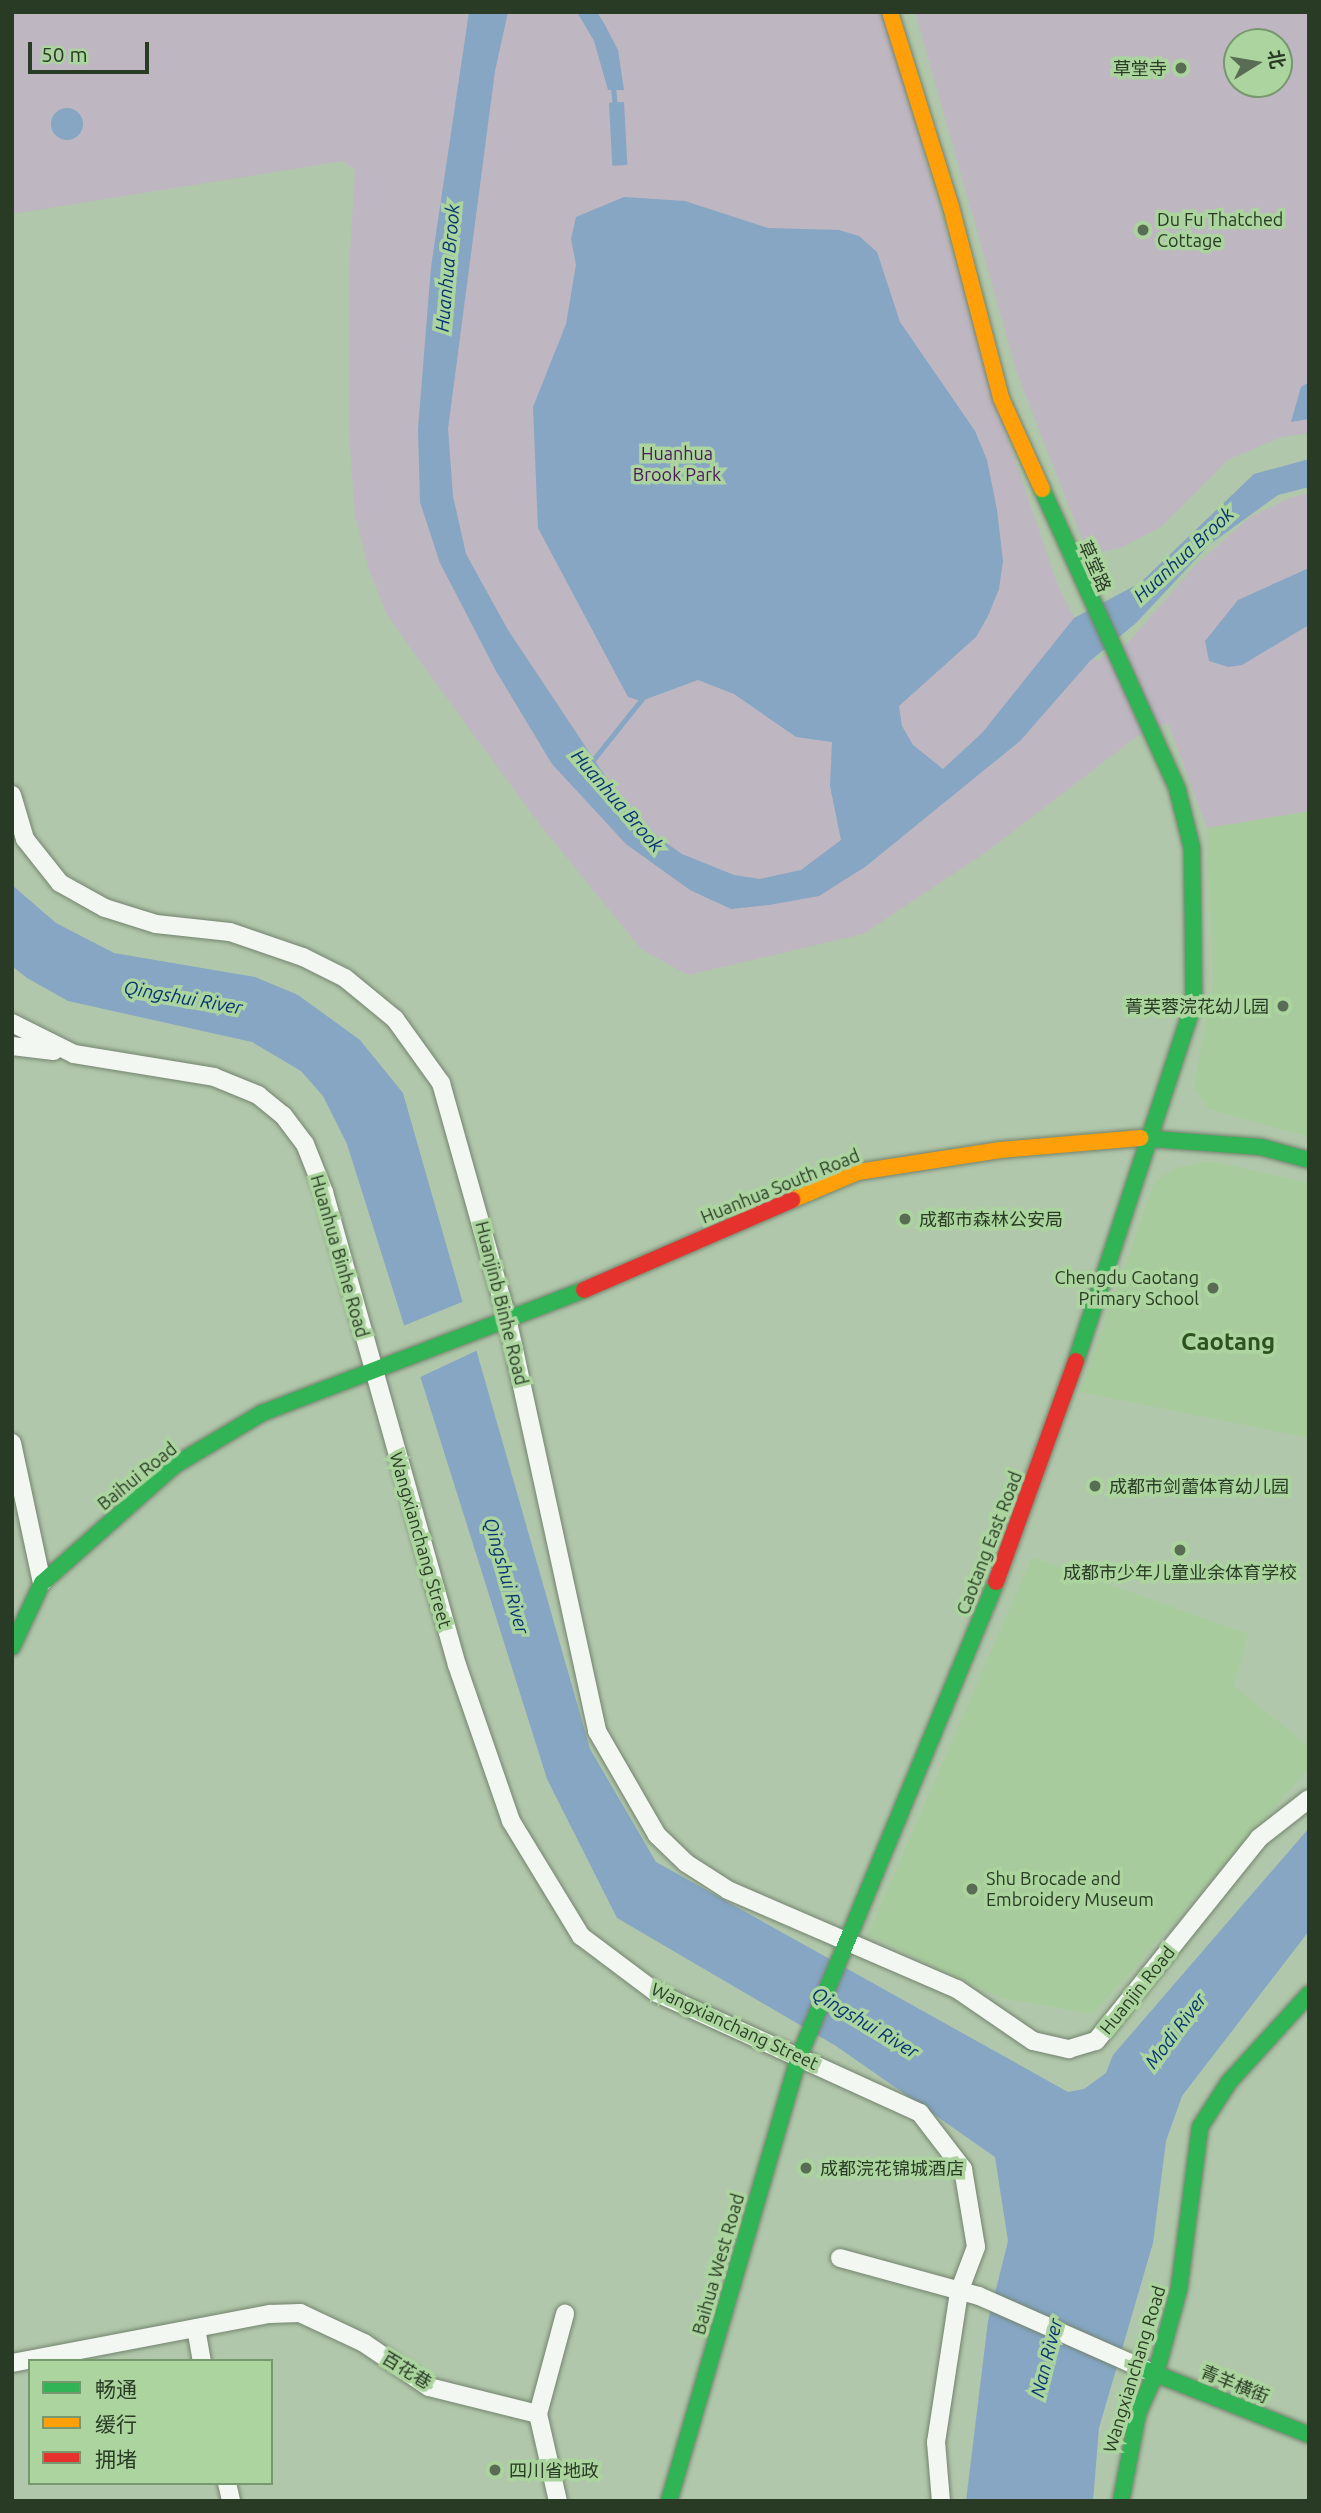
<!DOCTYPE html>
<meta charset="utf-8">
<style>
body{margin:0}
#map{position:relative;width:1321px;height:2513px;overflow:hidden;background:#b1c7ab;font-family:Ubuntu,"Noto Sans SC",sans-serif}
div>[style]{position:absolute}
.built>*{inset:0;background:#a8cb9d}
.green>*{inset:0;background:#beb6c1}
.water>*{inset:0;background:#86a6c4;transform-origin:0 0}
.round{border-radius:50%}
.pier>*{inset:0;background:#b1c7ab}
.stream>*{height:5px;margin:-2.5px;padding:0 2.5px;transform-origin:2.5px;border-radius:2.5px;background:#86a6c4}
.roads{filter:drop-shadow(0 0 2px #73836e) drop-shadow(0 0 2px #73836e)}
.street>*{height:18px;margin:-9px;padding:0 9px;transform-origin:9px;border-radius:9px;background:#f3f7f2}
.fast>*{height:16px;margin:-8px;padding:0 8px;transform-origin:8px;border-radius:8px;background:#30b455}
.slow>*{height:16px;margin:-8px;padding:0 8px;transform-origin:8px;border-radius:8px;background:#ff9f0a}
.jam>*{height:16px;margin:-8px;padding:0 8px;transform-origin:8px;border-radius:8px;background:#e5322d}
.dots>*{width:19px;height:19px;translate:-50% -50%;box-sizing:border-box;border:4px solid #abd49e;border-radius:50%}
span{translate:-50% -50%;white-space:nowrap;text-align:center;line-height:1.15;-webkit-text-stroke:7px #abd49e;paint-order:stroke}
.poi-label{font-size:18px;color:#2a3b25}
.right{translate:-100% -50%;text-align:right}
.left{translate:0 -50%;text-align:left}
.park-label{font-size:18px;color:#4c185a}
.street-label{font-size:18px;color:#2a3b25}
.water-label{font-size:19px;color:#053575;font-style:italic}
.district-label{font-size:24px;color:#2e5121;font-weight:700}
.frame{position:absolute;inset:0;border:14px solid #2a3b25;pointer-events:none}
.legend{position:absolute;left:28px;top:2359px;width:245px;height:126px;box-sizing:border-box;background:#abd49e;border:2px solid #77976e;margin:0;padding:9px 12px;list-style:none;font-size:21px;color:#2a3b25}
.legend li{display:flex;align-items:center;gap:14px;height:35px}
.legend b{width:35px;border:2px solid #77976e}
.north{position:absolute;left:1223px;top:28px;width:70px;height:70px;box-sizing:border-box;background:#abd49e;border:2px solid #77976e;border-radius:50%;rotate:79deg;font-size:19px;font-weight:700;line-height:28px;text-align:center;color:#2a3b25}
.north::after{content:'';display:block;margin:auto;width:24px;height:32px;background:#596c54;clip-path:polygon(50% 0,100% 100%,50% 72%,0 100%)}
.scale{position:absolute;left:28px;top:42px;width:121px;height:32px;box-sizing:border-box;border:4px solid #2a3b25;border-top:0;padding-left:9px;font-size:21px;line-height:24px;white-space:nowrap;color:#2a3b25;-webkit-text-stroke:5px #abd49e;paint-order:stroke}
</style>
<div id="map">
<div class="built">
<div style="clip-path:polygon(1299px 809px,1309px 811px,1309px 1137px,1208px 1109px,1194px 1086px,1213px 984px,1207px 828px)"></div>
<div style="clip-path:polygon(1210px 1161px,1309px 1183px,1309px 1438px,1080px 1392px,1155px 1181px,1176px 1168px)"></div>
<div style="clip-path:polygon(1032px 1557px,1248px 1634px,1234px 1686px,1309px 1747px,1309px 1768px,1093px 2014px,1001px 1998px,868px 1935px)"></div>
</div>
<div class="green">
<div style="clip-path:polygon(12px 12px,883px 12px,999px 413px,1058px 586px,1096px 661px,1128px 643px,1195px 566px,1249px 518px,1289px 498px,1309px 493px,1309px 811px,1207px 828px,1168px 723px,1136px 737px,989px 850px,863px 934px,688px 975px,642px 950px,540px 825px,424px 667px,386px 613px,369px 570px,355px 516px,349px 432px,349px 268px,355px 170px,343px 161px,12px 214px)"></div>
<div style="clip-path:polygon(evenodd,915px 12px,1309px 12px,1309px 433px,1282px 437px,1229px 459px,1162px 526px,1123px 547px,1088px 555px,1018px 376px,915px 12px,1237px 42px,1279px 42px,1279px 84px,1237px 84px,1237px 42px)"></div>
</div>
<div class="water">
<div style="clip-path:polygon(469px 12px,508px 12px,495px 71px,448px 429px,453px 496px,466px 554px,508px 630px,615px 791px,645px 828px,682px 854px,734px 875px,760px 879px,801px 870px,841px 840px,830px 786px,832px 742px,796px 737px,734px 694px,698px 680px,641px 701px,628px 697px,538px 528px,533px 407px,566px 324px,576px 265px,571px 239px,576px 217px,624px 197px,685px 201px,768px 228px,839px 230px,859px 236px,877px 252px,900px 322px,975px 431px,987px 460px,997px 510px,1003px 561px,999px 589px,988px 616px,976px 637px,899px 706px,902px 726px,913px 745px,943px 769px,982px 733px,1074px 618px,1140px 583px,1254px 474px,1309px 459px,1309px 487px,1278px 495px,1209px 545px,1136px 623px,1090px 661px,1020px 741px,865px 867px,819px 896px,769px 905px,731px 909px,690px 890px,626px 844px,552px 764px,496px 671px,440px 563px,420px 502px,418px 429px,431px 267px)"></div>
<div style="clip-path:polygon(577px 12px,597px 12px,605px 25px,618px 50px,624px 90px,608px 90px,594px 41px)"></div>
<div style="left:624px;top:102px;width:63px;height:15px;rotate:87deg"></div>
<div class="round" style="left:51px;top:108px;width:32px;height:32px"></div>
<div style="clip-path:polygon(1309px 382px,1309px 419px,1291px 422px,1301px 387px)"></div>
<div style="clip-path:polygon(1309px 568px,1309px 625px,1242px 665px,1228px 667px,1209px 661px,1205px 641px,1238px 600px)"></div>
<div style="clip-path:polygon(12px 885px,56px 923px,114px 953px,255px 977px,298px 995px,360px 1040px,403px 1093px,590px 1749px,656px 1862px,1068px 2092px,1084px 2089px,1106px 2073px,1113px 2055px,1309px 1828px,1309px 1931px,1182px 2096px,1166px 2141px,1153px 2243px,1099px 2428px,1093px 2501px,966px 2501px,988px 2321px,1008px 2241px,995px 2157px,836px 2046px,617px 1918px,547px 1779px,347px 1144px,323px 1096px,301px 1071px,252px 1042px,68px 1001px,27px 978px,12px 966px)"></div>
</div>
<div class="pier">
<div style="clip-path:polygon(467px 1300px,480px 1349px,414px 1380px,398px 1328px)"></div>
</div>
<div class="stream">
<div style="left:613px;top:86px;width:21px;rotate:85deg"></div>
<div style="left:589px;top:765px;width:88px;rotate:-51.4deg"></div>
</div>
<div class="roads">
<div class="street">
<div style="left:12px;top:795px;width:46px;rotate:73.5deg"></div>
<div style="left:25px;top:839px;width:56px;rotate:51.5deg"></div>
<div style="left:60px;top:883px;width:51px;rotate:29.1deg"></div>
<div style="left:105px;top:908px;width:53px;rotate:17.4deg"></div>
<div style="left:156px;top:924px;width:74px;rotate:6.2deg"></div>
<div style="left:230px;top:932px;width:77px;rotate:18.9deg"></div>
<div style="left:303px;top:957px;width:47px;rotate:26.6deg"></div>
<div style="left:345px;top:978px;width:65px;rotate:39.4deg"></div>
<div style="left:395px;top:1019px;width:79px;rotate:54.3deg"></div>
<div style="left:441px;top:1083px;width:248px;rotate:74.3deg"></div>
<div style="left:508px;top:1322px;width:419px;rotate:77.7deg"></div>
<div style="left:597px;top:1731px;width:120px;rotate:60deg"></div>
<div style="left:657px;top:1835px;width:40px;rotate:44deg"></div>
<div style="left:686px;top:1863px;width:50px;rotate:32.7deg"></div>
<div style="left:728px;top:1890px;width:249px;rotate:23.4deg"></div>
<div style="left:957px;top:1989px;width:92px;rotate:34.4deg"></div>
<div style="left:1033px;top:2041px;width:37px;rotate:13deg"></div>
<div style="left:1069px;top:2049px;width:28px;rotate:-17deg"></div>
<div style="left:1096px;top:2041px;width:260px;rotate:-51.2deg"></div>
<div style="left:1259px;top:1838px;width:63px;rotate:-38deg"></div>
<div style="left:12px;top:1023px;width:69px;rotate:26.6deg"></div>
<div style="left:74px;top:1054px;width:142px;rotate:9.3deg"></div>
<div style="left:214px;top:1077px;width:48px;rotate:22.2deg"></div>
<div style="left:258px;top:1095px;width:32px;rotate:39deg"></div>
<div style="left:283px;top:1115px;width:36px;rotate:53deg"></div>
<div style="left:305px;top:1144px;width:52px;rotate:68.4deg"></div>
<div style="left:324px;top:1192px;width:491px;rotate:74.3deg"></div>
<div style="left:457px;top:1665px;width:165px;rotate:70.9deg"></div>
<div style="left:511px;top:1821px;width:135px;rotate:58.7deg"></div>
<div style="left:581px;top:1936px;width:95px;rotate:36.9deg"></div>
<div style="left:657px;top:1993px;width:289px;rotate:24.5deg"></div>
<div style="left:920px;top:2113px;width:71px;rotate:52.5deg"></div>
<div style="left:963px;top:2169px;width:79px;rotate:80.5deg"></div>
<div style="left:976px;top:2247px;width:48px;rotate:110.7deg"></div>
<div style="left:959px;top:2292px;width:152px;rotate:98.7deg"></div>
<div style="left:936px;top:2442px;width:59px;rotate:85.2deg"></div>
<div style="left:12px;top:1046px;width:42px;rotate:6.8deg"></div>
<div style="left:12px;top:1443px;width:143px;rotate:77.9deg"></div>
<div style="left:840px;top:2258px;width:144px;rotate:15.3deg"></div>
<div style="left:979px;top:2296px;width:183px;rotate:23.9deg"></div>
<div style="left:196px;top:2328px;width:34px;rotate:80deg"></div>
<div style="left:12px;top:2363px;width:263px;rotate:-10.8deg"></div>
<div style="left:270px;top:2314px;width:30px;rotate:-2deg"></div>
<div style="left:300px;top:2313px;width:71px;rotate:25.1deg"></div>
<div style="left:364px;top:2343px;width:78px;rotate:34.1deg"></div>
<div style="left:429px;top:2387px;width:112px;rotate:13.9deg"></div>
<div style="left:538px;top:2414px;width:89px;rotate:77.1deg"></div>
<div style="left:538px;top:2414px;width:104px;rotate:-74.9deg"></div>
<div style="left:227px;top:2483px;width:18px;rotate:77deg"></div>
</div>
<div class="fast">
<div style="left:1042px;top:489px;width:328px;rotate:65.7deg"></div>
<div style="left:1177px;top:788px;width:62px;rotate:76deg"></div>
<div style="left:1192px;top:848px;width:154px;rotate:89.3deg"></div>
<div style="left:1194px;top:1002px;width:378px;rotate:108.2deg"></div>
<div style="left:1140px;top:1138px;width:121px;rotate:4.3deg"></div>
<div style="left:1261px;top:1147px;width:50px;rotate:15.2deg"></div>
<div style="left:12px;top:1647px;width:71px;rotate:-64.9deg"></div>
<div style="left:42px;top:1583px;width:178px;rotate:-41.6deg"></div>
<div style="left:175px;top:1465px;width:101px;rotate:-30.9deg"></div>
<div style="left:262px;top:1413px;width:345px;rotate:-20.9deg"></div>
<div style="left:1146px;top:2370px;width:175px;rotate:21.7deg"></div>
<div style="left:669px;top:2501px;width:463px;rotate:-73.7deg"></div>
<div style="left:799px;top:2057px;width:514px;rotate:-67.47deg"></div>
<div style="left:1121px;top:2501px;width:90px;rotate:-79.1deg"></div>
<div style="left:1138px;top:2413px;width:44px;rotate:-65.8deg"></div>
<div style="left:1156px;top:2373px;width:87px;rotate:-74.7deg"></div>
<div style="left:1179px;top:2289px;width:163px;rotate:-82.6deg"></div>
<div style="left:1200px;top:2127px;width:54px;rotate:-57.2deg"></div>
<div style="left:1229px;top:2082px;width:119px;rotate:-47.7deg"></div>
</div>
<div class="slow">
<div style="left:890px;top:12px;width:204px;rotate:72.6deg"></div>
<div style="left:951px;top:207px;width:197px;rotate:75.3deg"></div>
<div style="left:1001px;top:398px;width:100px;rotate:65.7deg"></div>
<div style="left:792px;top:1200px;width:72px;rotate:-23deg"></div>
<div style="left:858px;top:1172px;width:144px;rotate:-8.8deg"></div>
<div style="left:1000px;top:1150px;width:141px;rotate:-4.9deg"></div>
</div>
<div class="jam">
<div style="left:584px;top:1290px;width:227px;rotate:-23.4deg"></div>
<div style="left:996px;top:1582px;width:235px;rotate:-70.1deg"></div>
</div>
</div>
<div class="dots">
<div style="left:1181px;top:68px;background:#596c54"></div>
<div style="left:1143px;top:230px;background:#596c54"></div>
<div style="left:1283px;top:1006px;background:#596c54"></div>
<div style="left:905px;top:1219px;background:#596c54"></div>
<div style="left:1213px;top:1288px;background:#596c54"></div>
<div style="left:1095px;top:1486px;background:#596c54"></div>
<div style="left:1180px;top:1550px;background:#596c54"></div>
<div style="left:972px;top:1889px;background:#596c54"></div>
<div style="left:806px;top:2168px;background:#596c54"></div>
<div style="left:495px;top:2470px;background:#596c54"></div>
</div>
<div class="poi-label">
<span class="right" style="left:1167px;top:68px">草堂寺</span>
<span class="left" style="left:1157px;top:230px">Du Fu Thatched<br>Cottage</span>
<span class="right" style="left:1269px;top:1006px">菁芙蓉浣花幼儿园</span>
<span class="left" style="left:919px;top:1219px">成都市森林公安局</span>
<span class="right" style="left:1199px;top:1288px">Chengdu Caotang<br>Primary School</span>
<span class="left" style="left:1109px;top:1486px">成都市剑蕾体育幼儿园</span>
<span style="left:1180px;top:1572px">成都市少年儿童业余体育学校</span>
<span class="left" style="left:986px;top:1889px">Shu Brocade and<br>Embroidery Museum</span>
<span class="left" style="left:820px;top:2168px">成都浣花锦城酒店</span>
<span class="left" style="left:509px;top:2470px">四川省地政</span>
</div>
<div class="park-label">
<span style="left:677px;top:464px">Huanhua<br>Brook Park</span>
</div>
<div class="street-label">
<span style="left:1095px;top:566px;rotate:66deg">草堂路</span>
<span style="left:780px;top:1186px;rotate:-22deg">Huanhua South Road</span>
<span style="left:340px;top:1256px;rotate:74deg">Huanhua Binhe Road</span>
<span style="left:502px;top:1303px;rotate:76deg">Huanjinb Binhe Road</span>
<span style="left:137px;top:1476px;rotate:-39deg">Baihui Road</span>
<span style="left:421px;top:1540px;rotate:74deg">Wangxianchang Street</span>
<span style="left:989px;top:1543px;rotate:-69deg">Caotang East Road</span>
<span style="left:1137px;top:1990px;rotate:-51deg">Huanjin Road</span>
<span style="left:735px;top:2026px;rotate:25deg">Wangxianchang Street</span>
<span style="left:718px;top:2264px;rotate:-74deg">Baihua West Road</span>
<span style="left:1134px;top:2369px;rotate:-73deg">Wangxianchang Road</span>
<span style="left:407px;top:2370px;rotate:31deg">百花巷</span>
<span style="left:1235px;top:2384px;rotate:22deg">青羊横街</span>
</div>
<div class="water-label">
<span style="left:448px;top:268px;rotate:-85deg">Huanhua Brook</span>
<span style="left:1184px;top:555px;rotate:-43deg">Huanhua Brook</span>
<span style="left:617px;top:801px;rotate:49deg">Huanhua Brook</span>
<span style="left:183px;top:998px;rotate:10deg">Qingshui River</span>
<span style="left:506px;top:1576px;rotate:74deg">Qingshui River</span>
<span style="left:865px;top:2023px;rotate:31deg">Qingshui River</span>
<span style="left:1176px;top:2031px;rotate:-53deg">Modi River</span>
<span style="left:1047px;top:2358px;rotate:-76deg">Nan River</span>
</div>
<div class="district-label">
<span style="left:1228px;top:1342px">Caotang</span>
</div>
<div class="frame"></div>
<ul class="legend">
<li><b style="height:9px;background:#30b455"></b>畅通</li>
<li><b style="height:9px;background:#ff9f0a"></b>缓行</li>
<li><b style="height:9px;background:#e5322d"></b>拥堵</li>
</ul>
<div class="north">北</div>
<div class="scale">50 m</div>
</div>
